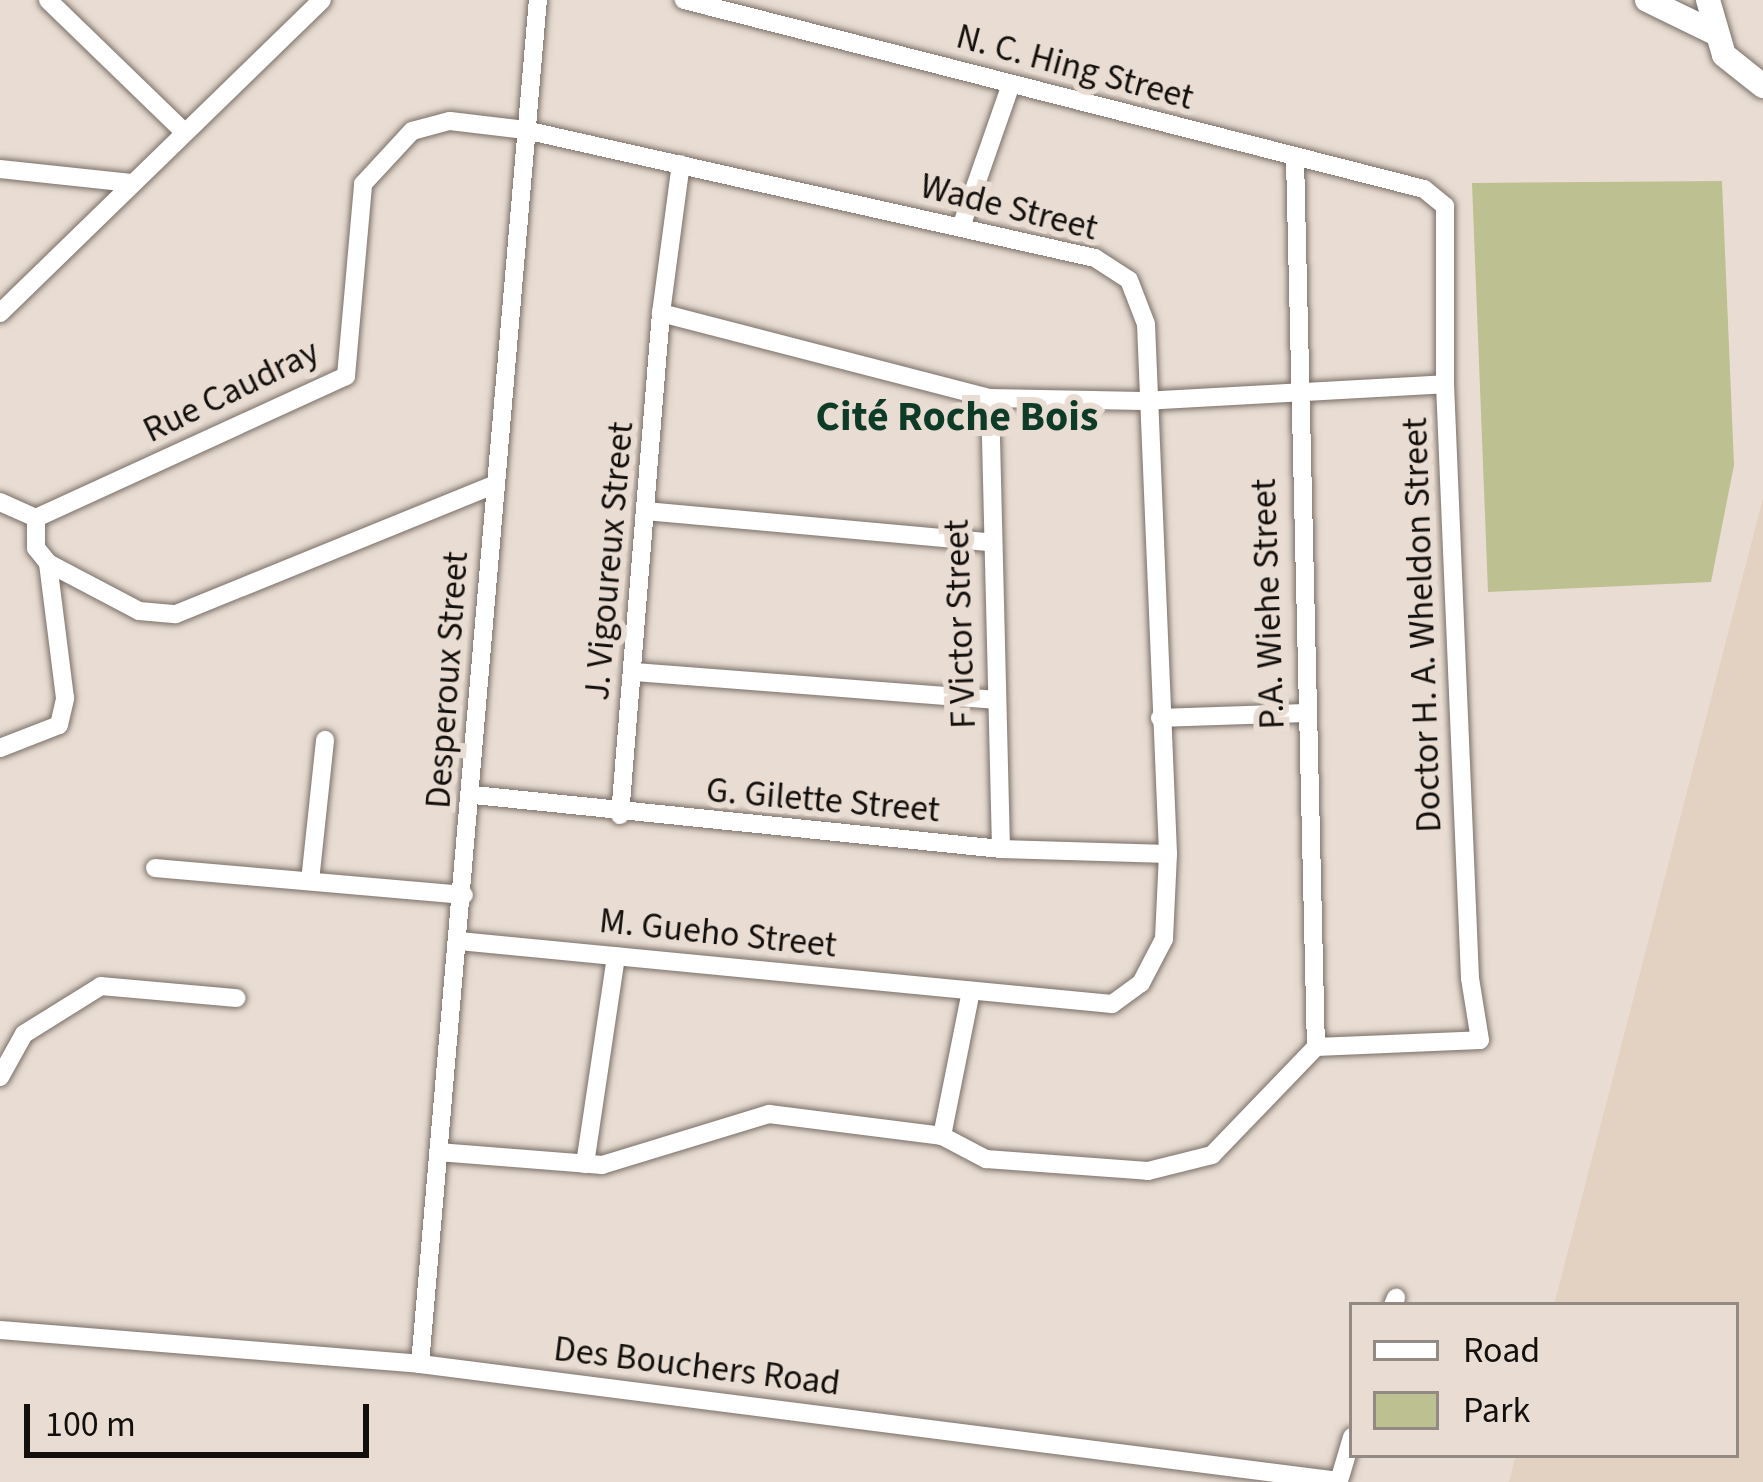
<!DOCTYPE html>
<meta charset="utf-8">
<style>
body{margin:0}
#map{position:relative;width:1763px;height:1482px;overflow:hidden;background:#e9ddd3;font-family:"Source Sans 3",sans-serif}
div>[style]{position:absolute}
.built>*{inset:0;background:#e3d1c2}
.green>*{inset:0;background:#bdc091}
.roads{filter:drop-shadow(0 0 3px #796f67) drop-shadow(0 0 3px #796f67)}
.street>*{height:18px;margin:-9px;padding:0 9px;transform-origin:9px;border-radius:9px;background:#fff}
.secondary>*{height:24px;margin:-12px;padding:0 12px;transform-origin:12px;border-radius:12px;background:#fff}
span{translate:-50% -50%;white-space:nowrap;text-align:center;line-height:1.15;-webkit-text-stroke:12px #e9ddd3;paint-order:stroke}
.street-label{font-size:36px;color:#130f0c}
.quarter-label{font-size:42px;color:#0d3b28;font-weight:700}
.legend{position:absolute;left:1349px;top:1302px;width:390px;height:156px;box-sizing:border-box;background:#e9ddd3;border:3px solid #938b83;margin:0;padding:15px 21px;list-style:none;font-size:36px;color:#130f0c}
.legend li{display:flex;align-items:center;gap:24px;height:60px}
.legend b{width:60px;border:3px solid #938b83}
.scale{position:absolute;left:24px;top:1404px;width:345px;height:54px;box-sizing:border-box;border:6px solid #130f0c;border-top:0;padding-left:15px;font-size:36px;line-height:42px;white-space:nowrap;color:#130f0c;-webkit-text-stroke:9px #e9ddd3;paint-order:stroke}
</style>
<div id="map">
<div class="built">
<div style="clip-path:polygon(1763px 498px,1763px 1482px,1509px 1482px,1516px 1455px,1736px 1455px,1736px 1305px,1554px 1305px)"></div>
</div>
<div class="green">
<div style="clip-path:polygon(1722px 181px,1734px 465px,1711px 582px,1488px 592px,1472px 183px)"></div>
</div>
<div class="roads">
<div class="street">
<div style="left:48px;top:0;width:190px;rotate:44.1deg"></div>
<div style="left:1295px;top:158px;width:889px;rotate:88.65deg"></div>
<div style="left:0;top:169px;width:132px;rotate:6.1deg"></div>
<div style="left:961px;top:227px;width:151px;rotate:-70.7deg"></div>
<div style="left:0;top:313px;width:449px;rotate:-44.2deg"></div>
<div style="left:661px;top:313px;width:340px;rotate:14.5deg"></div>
<div style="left:990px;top:398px;width:153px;rotate:1.1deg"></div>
<div style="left:1143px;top:401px;width:302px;rotate:-3.2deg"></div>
<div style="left:990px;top:398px;width:451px;rotate:88.6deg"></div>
<div style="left:0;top:502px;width:39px;rotate:24deg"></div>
<div style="left:36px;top:518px;width:341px;rotate:-24.6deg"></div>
<div style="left:346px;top:376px;width:193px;rotate:-84.9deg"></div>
<div style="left:363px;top:184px;width:72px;rotate:-47.2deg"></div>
<div style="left:412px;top:131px;width:39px;rotate:-15deg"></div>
<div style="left:450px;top:121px;width:76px;rotate:6.8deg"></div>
<div style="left:525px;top:130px;width:584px;rotate:12.66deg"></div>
<div style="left:1095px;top:258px;width:40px;rotate:32.9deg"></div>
<div style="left:1129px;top:280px;width:47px;rotate:68.9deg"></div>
<div style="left:1146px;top:324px;width:530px;rotate:87.62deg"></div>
<div style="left:1168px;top:854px;width:85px;rotate:92.7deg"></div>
<div style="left:1164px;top:939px;width:50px;rotate:117.6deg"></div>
<div style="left:1141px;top:983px;width:36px;rotate:144deg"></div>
<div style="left:1112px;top:1004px;width:656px;rotate:-174.49deg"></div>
<div style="left:646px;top:511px;width:343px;rotate:5.2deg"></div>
<div style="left:36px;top:518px;width:30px;rotate:90deg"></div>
<div style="left:36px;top:548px;width:19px;rotate:51deg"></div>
<div style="left:48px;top:563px;width:103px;rotate:27.8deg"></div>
<div style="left:139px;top:611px;width:37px;rotate:5deg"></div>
<div style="left:176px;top:614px;width:343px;rotate:-22.1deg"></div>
<div style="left:634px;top:672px;width:362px;rotate:4.4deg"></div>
<div style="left:1160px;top:718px;width:144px;rotate:-2deg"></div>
<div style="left:0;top:748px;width:63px;rotate:-21.3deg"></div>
<div style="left:59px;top:725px;width:28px;rotate:-77deg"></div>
<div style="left:65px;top:698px;width:136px;rotate:-97.2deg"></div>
<div style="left:474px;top:795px;width:530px;rotate:5.85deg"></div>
<div style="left:1001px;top:849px;width:167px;rotate:1.7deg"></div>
<div style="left:620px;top:815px;width:504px;rotate:-85.33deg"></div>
<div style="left:661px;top:313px;width:150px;rotate:-82.4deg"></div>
<div style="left:155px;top:868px;width:310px;rotate:5deg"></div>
<div style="left:310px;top:881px;width:142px;rotate:-83.9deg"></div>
<div style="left:0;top:1077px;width:49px;rotate:-60.8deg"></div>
<div style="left:24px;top:1034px;width:91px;rotate:-31.9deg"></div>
<div style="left:101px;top:986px;width:136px;rotate:5.1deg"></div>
<div style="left:942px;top:1136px;width:148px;rotate:-78.7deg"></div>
<div style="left:438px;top:1152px;width:165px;rotate:4.5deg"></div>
<div style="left:602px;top:1165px;width:175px;rotate:-17deg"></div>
<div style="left:769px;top:1114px;width:174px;rotate:7.2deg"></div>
<div style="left:942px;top:1136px;width:50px;rotate:27.6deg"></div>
<div style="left:986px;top:1159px;width:162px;rotate:4.2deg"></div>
<div style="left:1148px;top:1171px;width:66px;rotate:-14deg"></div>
<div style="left:1212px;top:1155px;width:150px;rotate:-46.1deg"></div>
<div style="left:1316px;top:1047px;width:164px;rotate:-2.4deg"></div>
<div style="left:1480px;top:1040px;width:63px;rotate:-99.2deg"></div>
<div style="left:1470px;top:978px;width:595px;rotate:-92.41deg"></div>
<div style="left:1445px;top:384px;width:178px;rotate:-90deg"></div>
<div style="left:1445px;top:206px;width:27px;rotate:-141deg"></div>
<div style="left:1424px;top:189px;width:764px;rotate:-165.67deg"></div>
<div style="left:585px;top:1164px;width:210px;rotate:-81.5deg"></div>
<div style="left:1393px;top:1305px;width:8px;rotate:-67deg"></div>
<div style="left:0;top:1330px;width:421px;rotate:4.6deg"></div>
<div style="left:420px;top:1364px;width:926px;rotate:7.26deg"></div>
<div style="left:1339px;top:1481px;width:46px;rotate:-73.5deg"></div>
<div style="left:420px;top:1364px;width:1369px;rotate:-85.06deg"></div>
</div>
<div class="secondary">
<div style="left:1647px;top:0;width:73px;rotate:25.9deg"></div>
<div style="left:1708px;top:0;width:57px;rotate:73.8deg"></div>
<div style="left:1724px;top:55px;width:50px;rotate:38.5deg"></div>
</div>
</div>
<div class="street-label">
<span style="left:1075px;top:67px;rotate:15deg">N. C. Hing Street</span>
<span style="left:1009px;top:207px;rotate:14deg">Wade Street</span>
<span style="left:231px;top:391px;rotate:-26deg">Rue Caudray</span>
<span style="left:609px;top:561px;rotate:-85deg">J. Vigoureux Street</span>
<span style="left:1268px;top:604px;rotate:-92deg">P.A. Wiehe Street</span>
<span style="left:960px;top:624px;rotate:-92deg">F Victor Street</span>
<span style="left:1422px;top:625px;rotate:-92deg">Doctor H. A. Wheldon Street</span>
<span style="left:447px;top:680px;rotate:-86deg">Desperoux Street</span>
<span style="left:823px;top:800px;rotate:5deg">G. Gilette Street</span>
<span style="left:718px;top:933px;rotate:6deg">M. Gueho Street</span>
<span style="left:697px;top:1366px;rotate:7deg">Des Bouchers Road</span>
</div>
<div class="quarter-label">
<span style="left:957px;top:417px">Cité Roche Bois</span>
</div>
<ul class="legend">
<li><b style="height:15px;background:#fff"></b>Road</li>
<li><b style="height:33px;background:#bdc091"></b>Park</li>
</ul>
<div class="scale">100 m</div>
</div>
